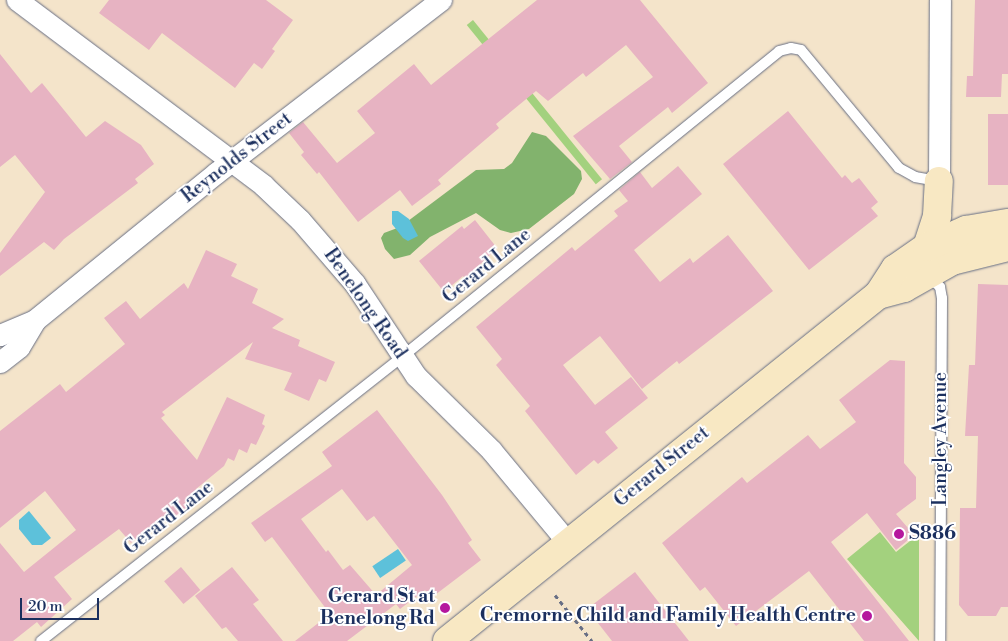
<!DOCTYPE html>
<style>
body{margin:0}
#map{position:relative;width:1008px;height:641px;overflow:hidden;background:#f4e4ca;font-family:"Libre Bodoni",serif}
div>[style]{position:absolute}
.green>*{inset:0;background:#a3d17e;transform-origin:0 0}
.forest>*{inset:0;background:#82b36d}
.water>*{inset:0;background:#5dc1da;transform-origin:0 0}
.building>*{inset:0;background:#e7b3c2;transform-origin:0 0}
.path>*{height:3px;margin-top:-1.5px;transform-origin:0;background:repeating-linear-gradient(90deg,#676e84 0 4px,transparent 0 8px)}
.roads{filter:drop-shadow(0 0 1px #676e84) drop-shadow(0 0 1px #676e84)}
.lane>*{height:10px;margin:-5px;padding:0 5px;transform-origin:5px;border-radius:5px;background:#fff}
.street>*{height:21px;margin:-10.5px;padding:0 10.5px;transform-origin:10.5px;border-radius:10.5px;background:#fff}
.secondary>*{height:28px;margin:-14px;padding:0 14px;transform-origin:14px;border-radius:14px;background:#f8e8c3}
.dots>*{width:14px;height:14px;translate:-50% -50%;box-sizing:border-box;border:2px solid #fff;border-radius:50%}
span{translate:-50% -50%;white-space:nowrap;text-align:center;line-height:1.15;-webkit-text-stroke:4px #fff;paint-order:stroke}
.street-label{font-size:19px;color:#1b2f5e}
.poi-label{font-size:19px;color:#1b2f5e;font-weight:700}
.left{translate:0 -50%;text-align:left}
.right{translate:-100% -50%;text-align:right}
.scale{position:absolute;left:20px;top:598px;width:79px;height:22px;box-sizing:border-box;border:2px solid #1b2f5e;border-top:0;padding-left:6px;font-size:15px;line-height:18px;white-space:nowrap;color:#1b2f5e;-webkit-text-stroke:4px #fff;paint-order:stroke}
</style>
<div id="map">
<div class="green">
<div style="left:473px;top:20px;width:205px;height:8px;rotate:51deg"></div>
<div style="clip-path:polygon(880px 532px,896px 552px,919px 534px,919px 641px,847px 559px)"></div>
</div>
<div class="forest">
<div style="clip-path:polygon(532px 132px,546px 136px,581px 171px,582px 179px,574px 194px,529px 229px,511px 233px,500px 230px,476px 213px,430px 237px,410px 255px,394px 259px,385px 249px,381px 238px,384px 233px,400px 227px,476px 170px,504px 169px,512px 163px)"></div>
</div>
<div class="water">
<div style="clip-path:polygon(392px 211px,398px 211px,409px 219px,418px 236px,408px 241px,403px 238px,392px 224px)"></div>
<div style="clip-path:polygon(29px 511px,51px 538px,42px 545px,32px 545px,19px 529px,19px 520px)"></div>
<div style="left:398px;top:549px;width:14px;height:31px;rotate:56deg"></div>
</div>
<div class="building">
<div style="clip-path:polygon(109px 0,266px 0,293px 20px,272px 49px,275px 51px,262px 69px,254px 63px,235px 88px,162px 33px,149px 50px,99px 13px)"></div>
<div style="clip-path:polygon(537px 0,640px 0,708px 83px,672px 113px,668px 107px,619px 146px,632px 162px,610px 179px,573px 136px,653px 77px,626px 45px,586px 77px,583px 73px,548px 101px,536px 91px,496px 124px,499px 128px,438px 180px,441px 184px,412px 206px,400px 190px,358px 222px,319px 172px,317px 174px,301px 155px,304px 152px,289px 133px,303px 122px,337px 163px,375px 133px,357px 111px,414px 64px,431px 85px)"></div>
<div style="clip-path:polygon(975px 0,1008px 0,1008px 74px,1002px 74px,1001px 97px,966px 97px,967px 76px,973px 76px)"></div>
<div style="clip-path:polygon(0 54px,31px 93px,42px 83px,86px 137px,105px 121px,141px 145px,154px 164px,135px 179px,138px 183px,64px 239px,54px 250px,44px 242px,0 276px,0 253px,45px 192px,15px 155px,0 167px)"></div>
<div style="clip-path:polygon(788px 111px,842px 178px,845px 175px,852px 183px,859px 178px,878px 202px,871px 208px,878px 216px,809px 270px,723px 164px)"></div>
<div style="left:988px;top:114px;width:20px;height:71px"></div>
<div style="clip-path:polygon(678px 166px,702px 194px,634px 250px,660px 282px,690px 258px,693px 263px,728px 235px,773px 291px,679px 364px,677px 361px,642px 389px,600px 336px,563px 365px,595px 405px,631px 377px,648px 398px,605px 432px,618px 448px,598px 464px,594px 460px,576px 475px,525px 411px,530px 406px,496px 365px,502px 359px,476px 327px,572px 247px,575px 251px,618px 216px,614px 211px,628px 201px,619px 190px,640px 172px,652px 188px)"></div>
<div style="clip-path:polygon(475px 220px,497px 248px,465px 279px,463px 276px,444px 292px,419px 261px,462px 226px,464px 229px)"></div>
<div style="clip-path:polygon(206px 250px,237px 264px,231px 276px,258px 289px,252px 303px,284px 319px,272px 328px,300px 340px,298px 346px,335px 362px,326px 382px,319px 379px,309px 401px,284px 390px,292px 373px,245px 359px,253px 342px,162px 412px,165px 415px,161px 418px,197px 460px,227px 397px,265px 415px,262px 424px,265px 426px,256px 445px,251px 443px,247px 453px,239px 449px,234px 461px,228px 458px,224px 466px,196px 489px,201px 496px,176px 516px,171px 510px,131px 543px,119px 529px,54px 577px,72px 599px,41px 627px,37px 622px,13px 641px,0 641px,0 543px,24px 572px,76px 530px,45px 491px,0 528px,0 431px,60px 384px,66px 392px,125px 344px,104px 318px,126px 301px,140px 319px,184px 283px,188px 289px)"></div>
<div style="clip-path:polygon(978px 284px,1008px 285px,1008px 607px,1001px 607px,996px 616px,968px 616px,959px 605px,960px 508px,976px 508px,978px 436px,965px 436px,969px 365px,975px 365px)"></div>
<div style="clip-path:polygon(890px 360px,905px 361px,904px 463px,916px 477px,916px 499px,896px 514px,914px 535px,896px 550px,867px 513px,831px 542px,909px 641px,864px 641px,809px 571px,736px 626px,705px 587px,700px 591px,662px 543px,742px 477px,747px 483px,808px 435px,820px 449px,856px 422px,839px 400px)"></div>
<div style="clip-path:polygon(evenodd,377px 410px,442px 495px,472px 540px,468px 543px,481px 560px,431px 598px,425px 590px,400px 609px,396px 604px,347px 641px,295px 641px,330px 614px,272px 537px,265px 542px,251px 523px,332px 466px,322px 452px,377px 410px,342px 489px,367px 521px,374px 516px,412px 565px,376px 595px,350px 565px,343px 570px,328px 550px,326px 552px,301px 519px,342px 489px)"></div>
<div style="left:181px;top:567px;width:30px;height:22px;rotate:50deg"></div>
<div style="clip-path:polygon(232px 567px,259px 600px,253px 604px,283px 641px,238px 641px,226px 627px,222px 629px,195px 596px)"></div>
<div style="clip-path:polygon(635px 572px,689px 641px,612px 641px,587px 609px)"></div>
</div>
<div class="path">
<div style="left:555px;top:595px;width:59px;rotate:51.2deg"></div>
</div>
<div class="roads">
<div class="lane">
<div style="left:929px;top:277px;width:15px;rotate:42deg"></div>
<div style="left:940px;top:287px;width:11px;rotate:80deg"></div>
<div style="left:942px;top:298px;width:343px;rotate:90.3deg"></div>
<div style="left:41px;top:641px;width:461px;rotate:-38.2deg"></div>
<div style="left:403px;top:356px;width:484px;rotate:-39deg"></div>
<div style="left:779px;top:51px;width:12px;rotate:-14deg"></div>
<div style="left:791px;top:48px;width:10px;rotate:11deg"></div>
<div style="left:801px;top:50px;width:153px;rotate:50.3deg"></div>
<div style="left:899px;top:168px;width:18px;rotate:29deg"></div>
<div style="left:915px;top:177px;width:23px;rotate:10deg"></div>
</div>
<div class="street">
<div style="left:17px;top:0;width:308px;rotate:36.9deg"></div>
<div style="left:263px;top:185px;width:51px;rotate:43.4deg"></div>
<div style="left:300px;top:220px;width:84px;rotate:49.3deg"></div>
<div style="left:355px;top:284px;width:110px;rotate:56.5deg"></div>
<div style="left:416px;top:376px;width:105px;rotate:44.6deg"></div>
<div style="left:491px;top:450px;width:122px;rotate:50.3deg"></div>
<div style="left:939px;top:181px;width:181px;rotate:-89.7deg"></div>
<div style="left:0;top:335px;width:38px;rotate:-23deg"></div>
<div style="left:35px;top:320px;width:233px;rotate:-39.1deg"></div>
<div style="left:216px;top:173px;width:284px;rotate:-37.6deg"></div>
<div style="left:0;top:362px;width:24px;rotate:-38deg"></div>
<div style="left:19px;top:347px;width:31px;rotate:-59deg"></div>
</div>
<div class="secondary">
<div style="left:927px;top:247px;width:33px;rotate:-72deg"></div>
<div style="left:937px;top:216px;width:35px;rotate:-87deg"></div>
<div style="left:878px;top:295px;width:27px;rotate:-15deg"></div>
<div style="left:904px;top:288px;width:55px;rotate:-29.4deg"></div>
<div style="left:952px;top:261px;width:58px;rotate:-14deg"></div>
<div style="left:447px;top:641px;width:553px;rotate:-38.76deg"></div>
<div style="left:878px;top:295px;width:31px;rotate:-57deg"></div>
<div style="left:895px;top:269px;width:39px;rotate:-35deg"></div>
<div style="left:927px;top:247px;width:43px;rotate:-23.6deg"></div>
<div style="left:966px;top:230px;width:43px;rotate:-9.5deg"></div>
</div>
</div>
<div class="dots">
<div style="left:899px;top:534px;background:#b5179e"></div>
<div style="left:445px;top:608px;background:#b5179e"></div>
<div style="left:867px;top:616px;background:#b5179e"></div>
</div>
<div class="street-label">
<span style="left:237px;top:158px;rotate:-38deg">Reynolds Street</span>
<span style="left:487px;top:266px;rotate:-39deg">Gerard Lane</span>
<span style="left:365px;top:304px;rotate:55deg">Benelong Road</span>
<span style="left:941px;top:439px;rotate:-90deg">Langley Avenue</span>
<span style="left:662px;top:467px;rotate:-39deg">Gerard Street</span>
<span style="left:169px;top:518px;rotate:-38deg">Gerard Lane</span>
</div>
<div class="poi-label">
<span class="left" style="left:909px;top:534px">S886</span>
<span class="right" style="left:435px;top:608px">Gerard St at<br>Benelong Rd</span>
<span class="right" style="left:856px;top:616px">Cremorne Child and Family Health Centre</span>
</div>
<div class="scale">20 m</div>
</div>
